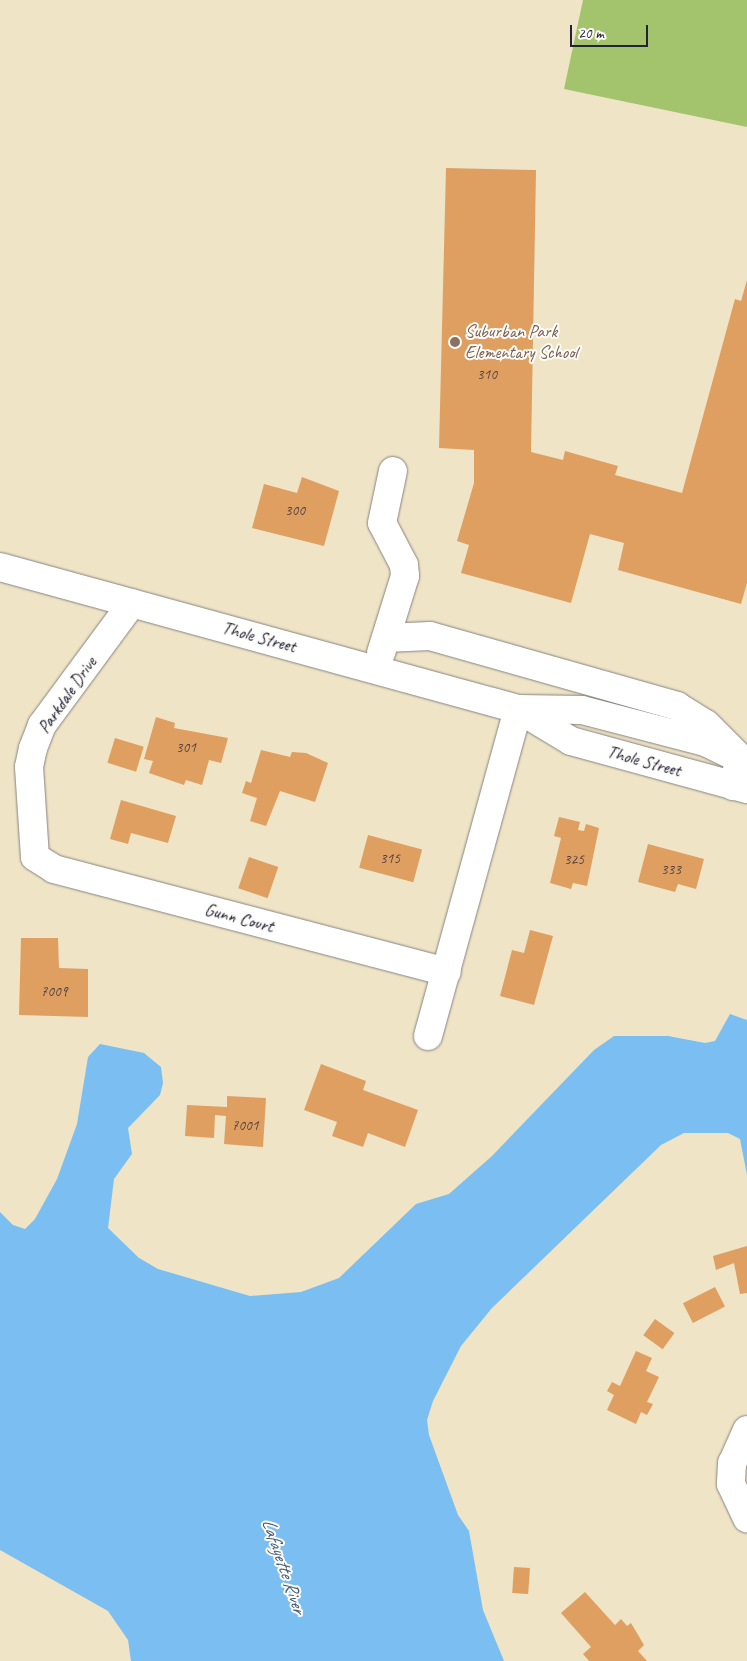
<!DOCTYPE html>
<style>
body{margin:0}
#map{position:relative;width:747px;height:1661px;overflow:hidden;background:#efe4c6;font-family:Caveat,sans-serif}
div>[style]{position:absolute}
.green>*{inset:0;background:#a3c46d}
.water>*{inset:0;background:#7bbef1}
.building>*{inset:0;background:#de9f61;transform-origin:0 0}
.roads{filter:drop-shadow(0 0 1px #888380) drop-shadow(0 0 1px #888380)}
.minor>*{height:28px;margin:-14px;padding:0 14px;transform-origin:14px;border-radius:14px;background:#fff}
.dots>*{width:14px;height:14px;translate:-50% -50%;box-sizing:border-box;border:2px solid #fdfcf7;border-radius:50%}
span{translate:-50% -50%;white-space:nowrap;text-align:center;line-height:1.15;-webkit-text-stroke:4px #fdfcf7;paint-order:stroke}
.number-label{font-size:15px;color:#514144}
.number-label span{-webkit-text-stroke-width:0}
.education-label{font-size:18px;color:#785e54}
.left{translate:0 -50%;text-align:left}
.street-label{font-size:18px;color:#22223b}
.water-label{font-size:19px;color:#41597b;font-style:italic}
.scale{position:absolute;left:570px;top:25px;width:78px;height:22px;box-sizing:border-box;border:2px solid #22223b;border-top:0;padding-left:6px;font-size:15px;line-height:18px;white-space:nowrap;color:#22223b;-webkit-text-stroke:4px #fdfcf7;paint-order:stroke}
</style>
<div id="map">
<div class="green">
<div style="clip-path:polygon(583px 0,747px 0,747px 127px,564px 89px)"></div>
</div>
<div class="water">
<div style="clip-path:polygon(730px 1014px,747px 1020px,747px 1175px,740px 1139px,728px 1133px,684px 1133px,661px 1145px,492px 1308px,461px 1346px,433px 1401px,427px 1420px,429px 1435px,458px 1515px,469px 1531px,483px 1610px,504px 1661px,131px 1661px,128px 1640px,108px 1611px,0 1550px,0 1212px,13px 1225px,25px 1229px,35px 1219px,57px 1179px,77px 1124px,88px 1057px,100px 1044px,144px 1053px,161px 1067px,163px 1083px,160px 1095px,128px 1128px,132px 1154px,114px 1179px,108px 1228px,139px 1258px,158px 1269px,250px 1296px,301px 1292px,339px 1278px,416px 1204px,449px 1194px,492px 1156px,594px 1050px,614px 1036px,668px 1036px,705px 1043px,715px 1041px)"></div>
</div>
<div class="building">
<div style="clip-path:polygon(446px 168px,536px 170px,531px 452px,563px 460px,565px 451px,618px 466px,615px 475px,682px 493px,735px 299px,741px 301px,747px 280px,747px 583px,741px 604px,618px 570px,624px 543px,590px 534px,571px 603px,461px 573px,469px 545px,457px 541px,474px 483px,474px 450px,439px 448px)"></div>
<div style="clip-path:polygon(302px 477px,339px 491px,324px 546px,252px 528px,264px 484px,297px 493px)"></div>
<div style="clip-path:polygon(156px 717px,175px 723px,174px 728px,228px 738px,221px 763px,209px 760px,202px 785px,186px 780px,184px 785px,149px 773px,153px 761px,144px 759px)"></div>
<div style="left:115px;top:738px;width:30px;height:26px;rotate:17deg"></div>
<div style="clip-path:polygon(261px 750px,290px 757px,292px 752px,306px 753px,328px 763px,315px 802px,280px 791px,266px 826px,250px 821px,257px 798px,242px 793px,246px 781px,251px 783px)"></div>
<div style="clip-path:polygon(121px 800px,176px 816px,168px 843px,131px 833px,128px 844px,110px 839px)"></div>
<div style="clip-path:polygon(559px 817px,580px 822px,578px 830px,584px 831px,586px 824px,599px 828px,587px 886px,573px 883px,571px 889px,550px 883px,561px 838px,554px 836px)"></div>
<div style="left:368px;top:835px;width:56px;height:34px;rotate:15deg"></div>
<div style="clip-path:polygon(648px 844px,704px 859px,696px 889px,678px 884px,675px 892px,638px 882px)"></div>
<div style="left:249px;top:857px;width:31px;height:33px;rotate:19deg"></div>
<div style="clip-path:polygon(530px 930px,553px 936px,534px 1005px,500px 996px,512px 950px,524px 953px)"></div>
<div style="clip-path:polygon(21px 938px,58px 938px,59px 968px,88px 969px,88px 1017px,19px 1015px)"></div>
<div style="clip-path:polygon(321px 1064px,366px 1081px,363px 1090px,418px 1110px,405px 1147px,368px 1133px,363px 1147px,332px 1136px,337px 1122px,304px 1110px)"></div>
<div style="clip-path:polygon(227px 1096px,266px 1098px,263px 1147px,224px 1144px,226px 1116px,215px 1115px,214px 1138px,185px 1136px,187px 1105px,227px 1107px)"></div>
<div style="clip-path:polygon(747px 1246px,747px 1293px,740px 1294px,734px 1263px,716px 1270px,713px 1256px)"></div>
<div style="left:715px;top:1287px;width:22px;height:36px;rotate:63deg"></div>
<div style="left:655px;top:1319px;width:24px;height:20px;rotate:36deg"></div>
<div style="clip-path:polygon(636px 1351px,652px 1358px,646px 1371px,659px 1377px,647px 1402px,653px 1404px,647px 1415px,641px 1412px,636px 1424px,607px 1410px,614px 1395px,607px 1391px,612px 1382px,620px 1386px)"></div>
<div style="left:514px;top:1567px;width:16px;height:26px;rotate:4deg"></div>
<div style="clip-path:polygon(585px 1592px,615px 1625px,621px 1619px,627px 1626px,631px 1623px,644px 1645px,638px 1651px,647px 1661px,589px 1661px,583px 1654px,591px 1647px,561px 1613px)"></div>
</div>
<div class="roads">
<div class="minor">
<div style="left:0;top:567px;width:537px;rotate:15.33deg"></div>
<div style="left:518px;top:709px;width:62px;rotate:31.1deg"></div>
<div style="left:571px;top:741px;width:182px;rotate:15.3deg"></div>
<div style="left:132px;top:603px;width:152px;rotate:126.4deg"></div>
<div style="left:42px;top:725px;width:25px;rotate:111deg"></div>
<div style="left:33px;top:748px;width:19px;rotate:102deg"></div>
<div style="left:29px;top:767px;width:90px;rotate:86.2deg"></div>
<div style="left:35px;top:857px;width:22px;rotate:32deg"></div>
<div style="left:54px;top:869px;width:406px;rotate:14.7deg"></div>
<div style="left:386px;top:638px;width:44px;rotate:-2.6deg"></div>
<div style="left:430px;top:636px;width:257px;rotate:15.8deg"></div>
<div style="left:677px;top:706px;width:34px;rotate:32deg"></div>
<div style="left:706px;top:724px;width:48px;rotate:45deg"></div>
<div style="left:740px;top:758px;width:29px;rotate:104deg"></div>
<div style="left:381px;top:653px;width:81px;rotate:-72.7deg"></div>
<div style="left:405px;top:576px;width:11px;rotate:-95deg"></div>
<div style="left:404px;top:565px;width:47px;rotate:-117.6deg"></div>
<div style="left:382px;top:523px;width:53px;rotate:-78.1deg"></div>
<div style="left:519px;top:709px;width:63px;rotate:0.9deg"></div>
<div style="left:582px;top:710px;width:127px;rotate:14.6deg"></div>
<div style="left:705px;top:742px;width:28px;rotate:26deg"></div>
<div style="left:428px;top:1036px;width:339px;rotate:-74.6deg"></div>
<div style="left:747px;top:1430px;width:36px;rotate:114deg"></div>
<div style="left:732px;top:1463px;width:21px;rotate:93deg"></div>
<div style="left:731px;top:1484px;width:38px;rotate:65deg"></div>
</div>
</div>
<div class="dots">
<div style="left:455px;top:342px;background:#8d6e63"></div>
</div>
<div class="number-label">
<span style="left:487px;top:375px">310</span>
<span style="left:295px;top:511px">300</span>
<span style="left:186px;top:748px">301</span>
<span style="left:390px;top:859px">315</span>
<span style="left:574px;top:860px">325</span>
<span style="left:671px;top:870px">333</span>
<span style="left:54px;top:992px">7009</span>
<span style="left:245px;top:1126px">7001</span>
</div>
<div class="education-label">
<span class="left" style="left:465px;top:342px">Suburban Park<br>Elementary School</span>
</div>
<div class="street-label">
<span style="left:259px;top:637px;rotate:15deg">Thole Street</span>
<span style="left:67px;top:695px;rotate:-55deg">Parkdale Drive</span>
<span style="left:644px;top:761px;rotate:15deg">Thole Street</span>
<span style="left:239px;top:918px;rotate:15deg">Gunn Court</span>
</div>
<div class="water-label">
<span style="left:283px;top:1566px;rotate:71deg">Lafayette River</span>
</div>
<div class="scale">20 m</div>
</div>
